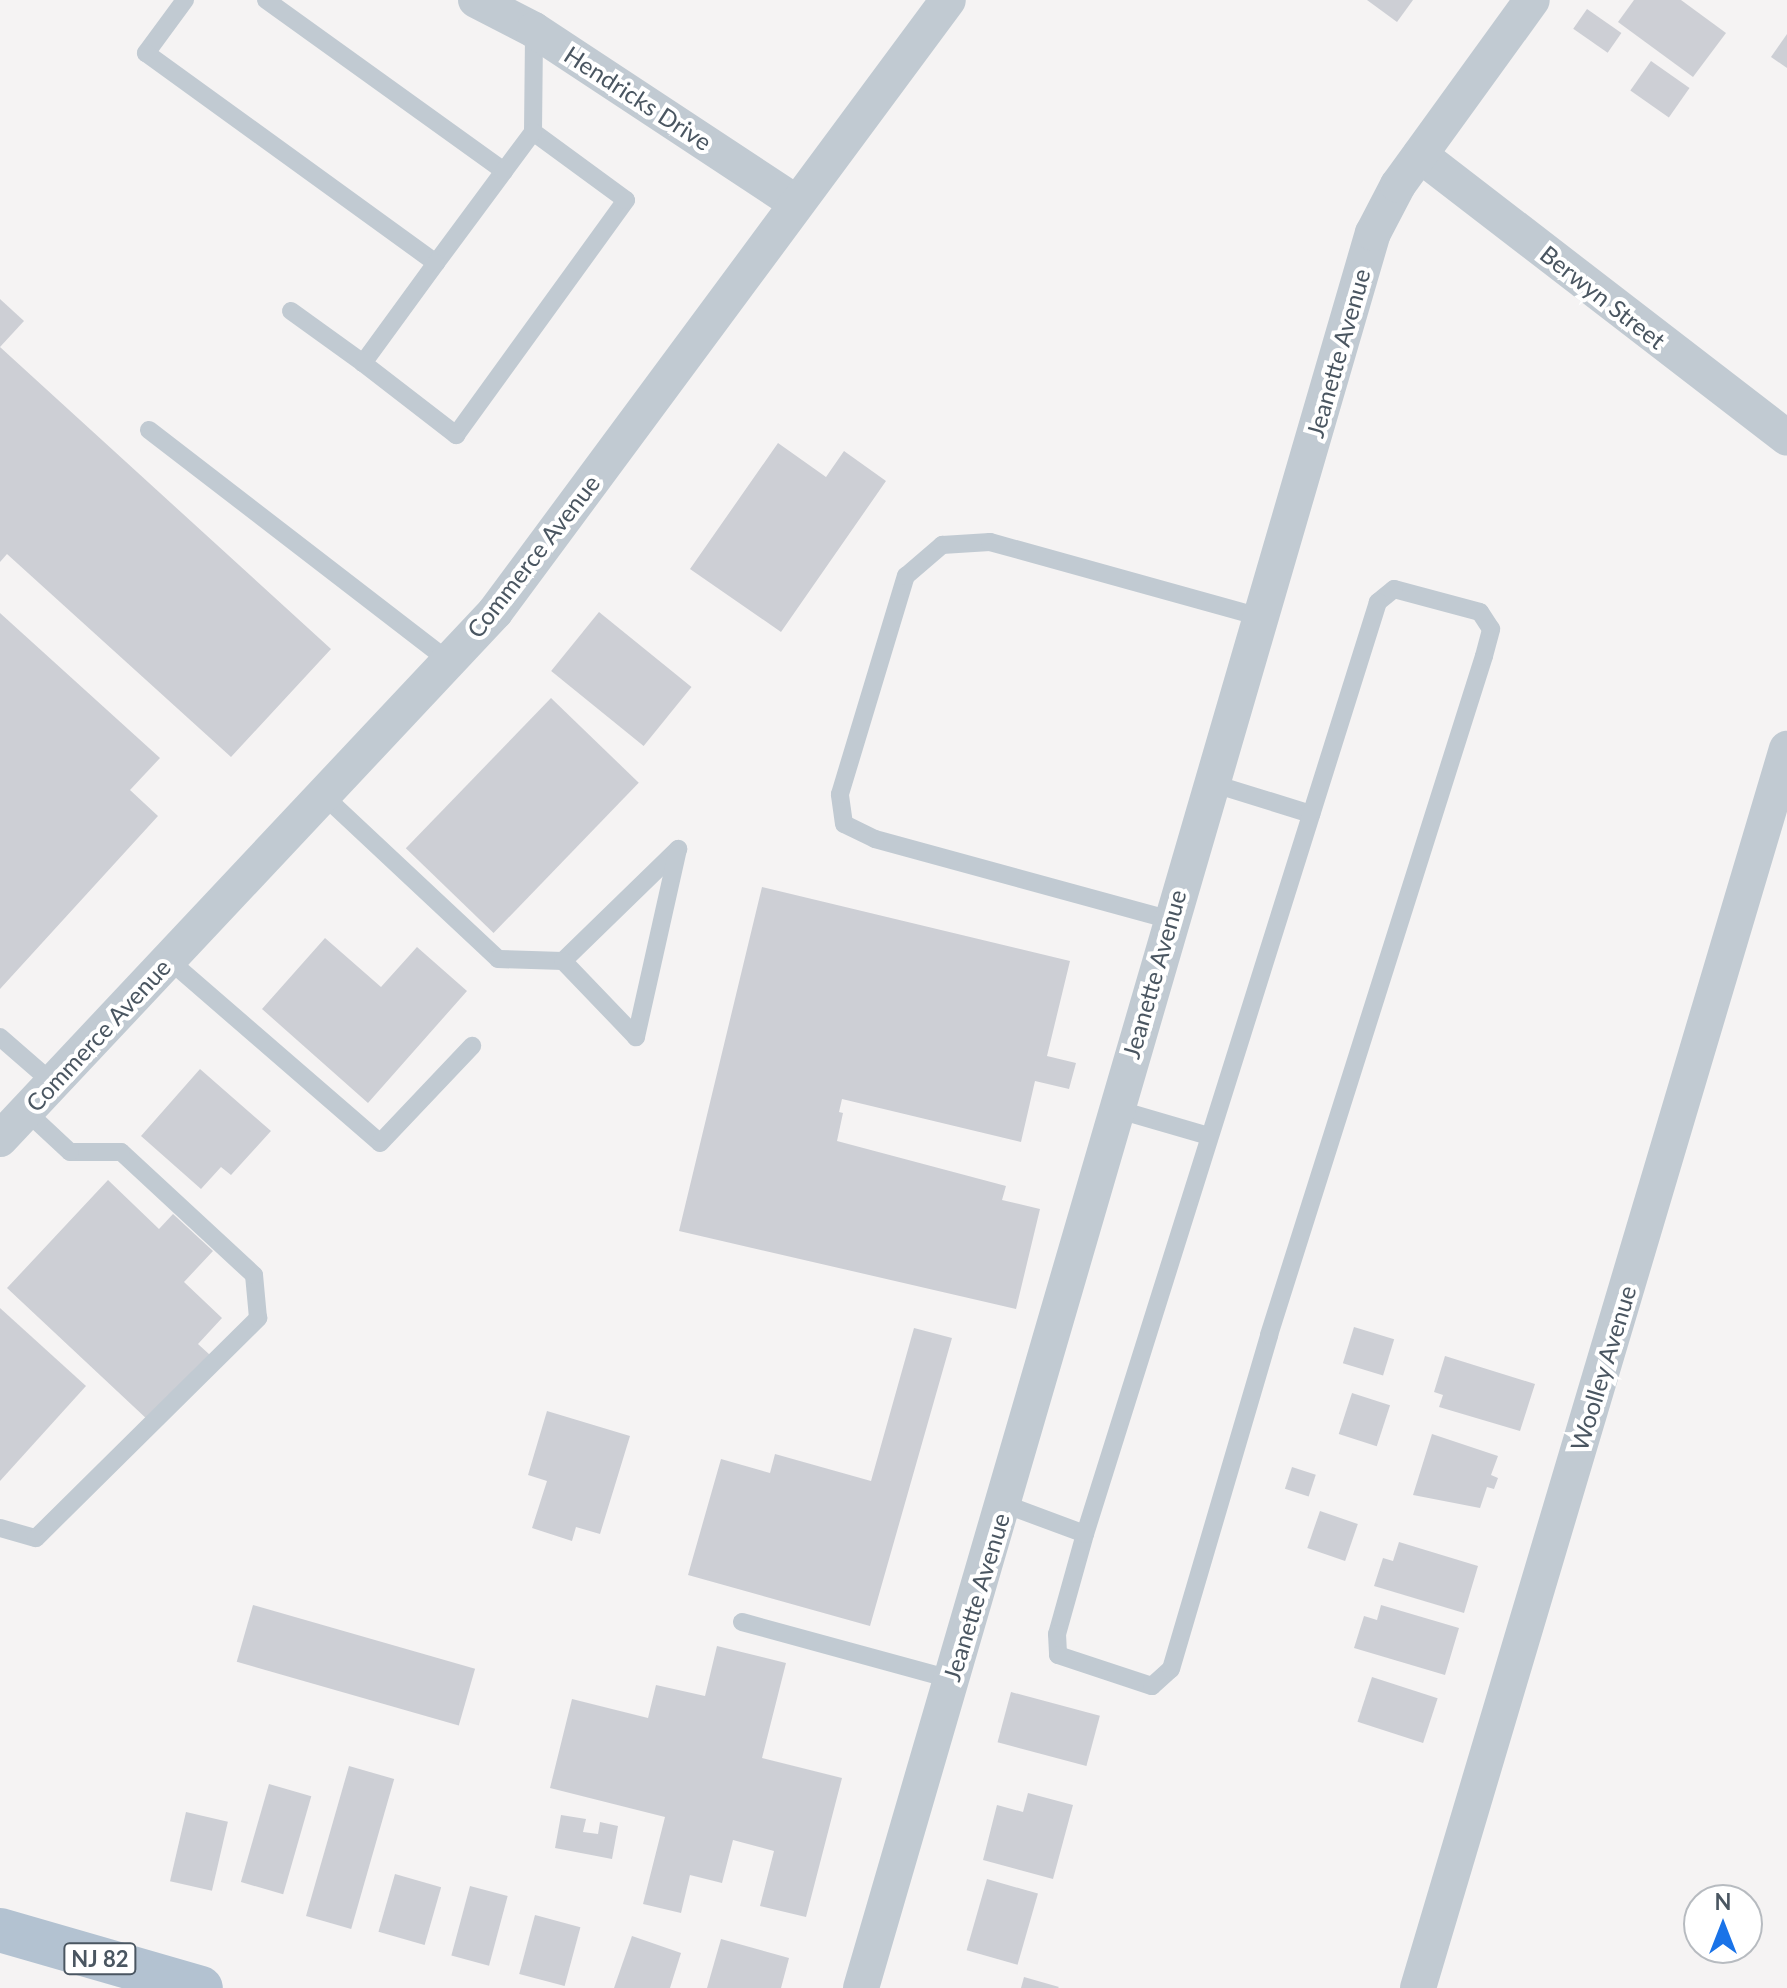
<!DOCTYPE html>
<style>
body{margin:0}
#map{position:relative;width:1787px;height:1988px;overflow:hidden;background:#f5f3f3;font-family:Lato,sans-serif}
div>[style]{position:absolute}
.building>*{inset:0;background:#cdcfd5;transform-origin:0 0}
.lane>*{height:18px;margin:-9px;padding:0 9px;transform-origin:9px;border-radius:9px;background:#c1cad2}
.street>*{height:36px;margin:-18px;padding:0 18px;transform-origin:18px;border-radius:18px;background:#c1cad2}
.primary>*{height:44px;margin:-22px;padding:0 22px;transform-origin:22px;border-radius:22px;background:#b3c2d1}
span{translate:-50% -50%;white-space:nowrap;text-align:center;line-height:1.15;-webkit-text-stroke:8px #fff;paint-order:stroke}
.shield-label span{padding:2px 6px;background:#fff;border:2px solid;border-radius:6px;-webkit-text-stroke-width:0}
.shield-label{font-size:22px;color:#4a5661;font-weight:700}
.street-label{font-size:24px;color:#4a5661}
.north{position:absolute;left:1683px;top:1884px;width:80px;height:80px;box-sizing:border-box;background:#fff;border:2px solid #b7bbc0;border-radius:50%;rotate:0deg;font-size:22px;font-weight:700;line-height:32px;text-align:center;color:#4a5661}
.north::after{content:'';display:block;margin:auto;width:28px;height:36px;background:#1a73e8;clip-path:polygon(50% 0,100% 100%,50% 72%,0 100%)}
</style>
<div id="map">
<div class="building">
<div style="clip-path:polygon(1367px 0,1413px 0,1397px 22px)"></div>
<div style="clip-path:polygon(1634px 0,1681px 0,1726px 33px,1693px 77px,1618px 22px)"></div>
<div style="left:1587px;top:9px;width:42px;height:24px;rotate:35deg"></div>
<div style="clip-path:polygon(1787px 34px,1787px 68px,1771px 57px)"></div>
<div style="left:1651px;top:61px;width:47px;height:36px;rotate:35deg"></div>
<div style="clip-path:polygon(0 299px,24px 321px,0 347px)"></div>
<div style="clip-path:polygon(0 347px,331px 649px,231px 757px,7px 554px,0 562px)"></div>
<div style="clip-path:polygon(778px 443px,826px 477px,844px 451px,886px 481px,781px 632px,690px 569px)"></div>
<div style="left:599px;top:612px;width:119px;height:76px;rotate:39deg"></div>
<div style="clip-path:polygon(0 613px,160px 758px,130px 790px,158px 816px,0 989px)"></div>
<div style="left:551px;top:698px;width:122px;height:209px;rotate:44deg"></div>
<div style="clip-path:polygon(762px 887px,1070px 961px,1047px 1056px,1076px 1063px,1069px 1089px,1035px 1081px,1021px 1142px,842px 1099px,839px 1112px,843px 1113px,837px 1141px,1006px 1186px,1002px 1200px,1040px 1209px,1016px 1309px,679px 1231px)"></div>
<div style="clip-path:polygon(325px 938px,381px 987px,417px 947px,467px 991px,368px 1103px,262px 1009px)"></div>
<div style="clip-path:polygon(200px 1069px,271px 1131px,231px 1175px,221px 1167px,201px 1189px,141px 1136px)"></div>
<div style="clip-path:polygon(108px 1180px,159px 1229px,173px 1214px,213px 1251px,184px 1282px,222px 1318px,198px 1344px,210px 1355px,149px 1421px,7px 1288px)"></div>
<div style="clip-path:polygon(0 1308px,86px 1386px,0 1481px)"></div>
<div style="left:1354px;top:1327px;width:42px;height:38px;rotate:17deg"></div>
<div style="clip-path:polygon(914px 1328px,952px 1338px,870px 1626px,688px 1575px,721px 1459px,770px 1473px,775px 1454px,871px 1481px)"></div>
<div style="clip-path:polygon(1445px 1356px,1535px 1384px,1520px 1431px,1439px 1407px,1443px 1395px,1434px 1392px)"></div>
<div style="left:1352px;top:1393px;width:40px;height:43px;rotate:18deg"></div>
<div style="clip-path:polygon(547px 1411px,630px 1436px,600px 1534px,576px 1527px,572px 1541px,532px 1528px,547px 1481px,528px 1475px)"></div>
<div style="clip-path:polygon(1432px 1434px,1498px 1456px,1491px 1475px,1498px 1478px,1494px 1489px,1487px 1487px,1480px 1508px,1413px 1495px)"></div>
<div style="left:1292px;top:1467px;width:25px;height:23px;rotate:18deg"></div>
<div style="left:1320px;top:1511px;width:40px;height:39px;rotate:19deg"></div>
<div style="clip-path:polygon(1399px 1542px,1478px 1566px,1464px 1613px,1374px 1586px,1383px 1558px,1393px 1561px)"></div>
<div style="left:253px;top:1605px;width:231px;height:59px;rotate:16deg"></div>
<div style="clip-path:polygon(1381px 1605px,1459px 1628px,1445px 1675px,1354px 1648px,1364px 1616px,1377px 1620px)"></div>
<div style="clip-path:polygon(717px 1646px,786px 1663px,762px 1758px,842px 1778px,806px 1917px,760px 1906px,774px 1851px,733px 1840px,722px 1883px,690px 1875px,681px 1913px,643px 1904px,665px 1817px,550px 1788px,572px 1699px,648px 1718px,656px 1685px,705px 1696px)"></div>
<div style="left:1372px;top:1677px;width:69px;height:47px;rotate:18deg"></div>
<div style="left:1011px;top:1692px;width:92px;height:52px;rotate:15deg"></div>
<div style="left:349px;top:1766px;width:47px;height:156px;rotate:16deg"></div>
<div style="left:269px;top:1784px;width:44px;height:102px;rotate:16deg"></div>
<div style="clip-path:polygon(1028px 1793px,1073px 1805px,1053px 1879px,983px 1860px,997px 1805px,1023px 1812px)"></div>
<div style="left:186px;top:1812px;width:43px;height:71px;rotate:13deg"></div>
<div style="clip-path:polygon(561px 1815px,586px 1819px,583px 1832px,598px 1834px,600px 1822px,618px 1826px,612px 1859px,555px 1848px)"></div>
<div style="left:395px;top:1874px;width:48px;height:60px;rotate:16deg"></div>
<div style="left:987px;top:1879px;width:53px;height:74px;rotate:16deg"></div>
<div style="left:470px;top:1886px;width:39px;height:72px;rotate:15deg"></div>
<div style="left:535px;top:1915px;width:47px;height:61px;rotate:15deg"></div>
<div style="clip-path:polygon(632px 1936px,681px 1953px,670px 1988px,614px 1988px)"></div>
<div style="clip-path:polygon(721px 1939px,789px 1958px,781px 1988px,707px 1988px)"></div>
<div style="clip-path:polygon(1024px 1977px,1059px 1987px,1058px 1988px,1021px 1988px)"></div>
</div>
<div class="lane">
<div style="left:185px;top:0;width:66px;rotate:126.3deg"></div>
<div style="left:146px;top:53px;width:358px;rotate:35.9deg"></div>
<div style="left:436px;top:263px;width:114px;rotate:-53.5deg"></div>
<div style="left:504px;top:171px;width:293px;rotate:-144.3deg"></div>
<div style="left:533px;top:132px;width:102px;rotate:-89.4deg"></div>
<div style="left:436px;top:263px;width:124px;rotate:126.1deg"></div>
<div style="left:363px;top:363px;width:118px;rotate:37.7deg"></div>
<div style="left:456px;top:435px;width:290px;rotate:-54.1deg"></div>
<div style="left:626px;top:200px;width:115px;rotate:-143.8deg"></div>
<div style="left:533px;top:132px;width:49px;rotate:126.6deg"></div>
<div style="left:291px;top:311px;width:89px;rotate:35.8deg"></div>
<div style="left:149px;top:430px;width:377px;rotate:37.6deg"></div>
<div style="left:1211px;top:783px;width:105px;rotate:17.2deg"></div>
<div style="left:323px;top:795px;width:240px;rotate:43.1deg"></div>
<div style="left:498px;top:959px;width:65px;rotate:1.8deg"></div>
<div style="left:563px;top:961px;width:161px;rotate:-44.2deg"></div>
<div style="left:678px;top:849px;width:193px;rotate:102.6deg"></div>
<div style="left:636px;top:1037px;width:105px;rotate:-133.8deg"></div>
<div style="left:1171px;top:920px;width:307px;rotate:-164.7deg"></div>
<div style="left:875px;top:839px;width:34px;rotate:-154deg"></div>
<div style="left:844px;top:824px;width:30px;rotate:-98deg"></div>
<div style="left:840px;top:794px;width:228px;rotate:-73.2deg"></div>
<div style="left:906px;top:576px;width:48px;rotate:-40.7deg"></div>
<div style="left:942px;top:545px;width:48px;rotate:-3.6deg"></div>
<div style="left:990px;top:542px;width:280px;rotate:15.5deg"></div>
<div style="left:169px;top:960px;width:279px;rotate:40.9deg"></div>
<div style="left:380px;top:1143px;width:134px;rotate:-46.5deg"></div>
<div style="left:0;top:1037px;width:70px;rotate:41deg"></div>
<div style="left:1116px;top:1109px;width:97px;rotate:16.2deg"></div>
<div style="left:1004px;top:1504px;width:86px;rotate:20.3deg"></div>
<div style="left:1085px;top:1534px;width:104px;rotate:105.6deg"></div>
<div style="left:1057px;top:1634px;width:21px;rotate:87deg"></div>
<div style="left:1058px;top:1655px;width:99px;rotate:18.3deg"></div>
<div style="left:1152px;top:1686px;width:25px;rotate:-42deg"></div>
<div style="left:1171px;top:1669px;width:348px;rotate:-73.6deg"></div>
<div style="left:1269px;top:1335px;width:712px;rotate:-72.43deg"></div>
<div style="left:1484px;top:656px;width:28px;rotate:-75deg"></div>
<div style="left:1491px;top:629px;width:20px;rotate:-123deg"></div>
<div style="left:1480px;top:612px;width:89px;rotate:-165deg"></div>
<div style="left:1394px;top:589px;width:21px;rotate:141deg"></div>
<div style="left:1378px;top:602px;width:977px;rotate:107.45deg"></div>
<div style="left:0;top:1528px;width:37px;rotate:16deg"></div>
<div style="left:36px;top:1538px;width:313px;rotate:-44.7deg"></div>
<div style="left:258px;top:1318px;width:43px;rotate:-95.3deg"></div>
<div style="left:254px;top:1275px;width:181px;rotate:-137.2deg"></div>
<div style="left:121px;top:1152px;width:51px;rotate:180deg"></div>
<div style="left:70px;top:1152px;width:60px;rotate:-137deg"></div>
<div style="left:742px;top:1622px;width:217px;rotate:15.3deg"></div>
</div>
<div class="street">
<div style="left:476px;top:0;width:65px;rotate:27.3deg"></div>
<div style="left:534px;top:30px;width:314px;rotate:33.4deg"></div>
<div style="left:1420px;top:155px;width:463px;rotate:37.6deg"></div>
<div style="left:0;top:1139px;width:723px;rotate:-46.79deg"></div>
<div style="left:495px;top:612px;width:761px;rotate:-53.49deg"></div>
<div style="left:861px;top:1988px;width:1828px;rotate:-73.74deg"></div>
<div style="left:1373px;top:233px;width:54px;rotate:-62.5deg"></div>
<div style="left:1398px;top:185px;width:228px;rotate:-54.1deg"></div>
<div style="left:1418px;top:1988px;width:1293px;rotate:-73.42deg"></div>
</div>
<div class="primary">
<div style="left:0;top:1930px;width:209px;rotate:16.1deg"></div>
</div>
<div class="shield-label">
<span style="left:100px;top:1959px">NJ 82</span>
</div>
<div class="street-label">
<span style="left:638px;top:98px;rotate:33deg">Hendricks Drive</span>
<span style="left:1603px;top:297px;rotate:38deg">Berwyn Street</span>
<span style="left:1338px;top:353px;rotate:-74deg">Jeanette Avenue</span>
<span style="left:533px;top:556px;rotate:-52deg">Commerce Avenue</span>
<span style="left:1154px;top:974px;rotate:-74deg">Jeanette Avenue</span>
<span style="left:98px;top:1035px;rotate:-47deg">Commerce Avenue</span>
<span style="left:1603px;top:1368px;rotate:-73deg">Woolley Avenue</span>
<span style="left:976px;top:1597px;rotate:-73deg">Jeanette Avenue</span>
</div>
<div class="north">N</div>
</div>
